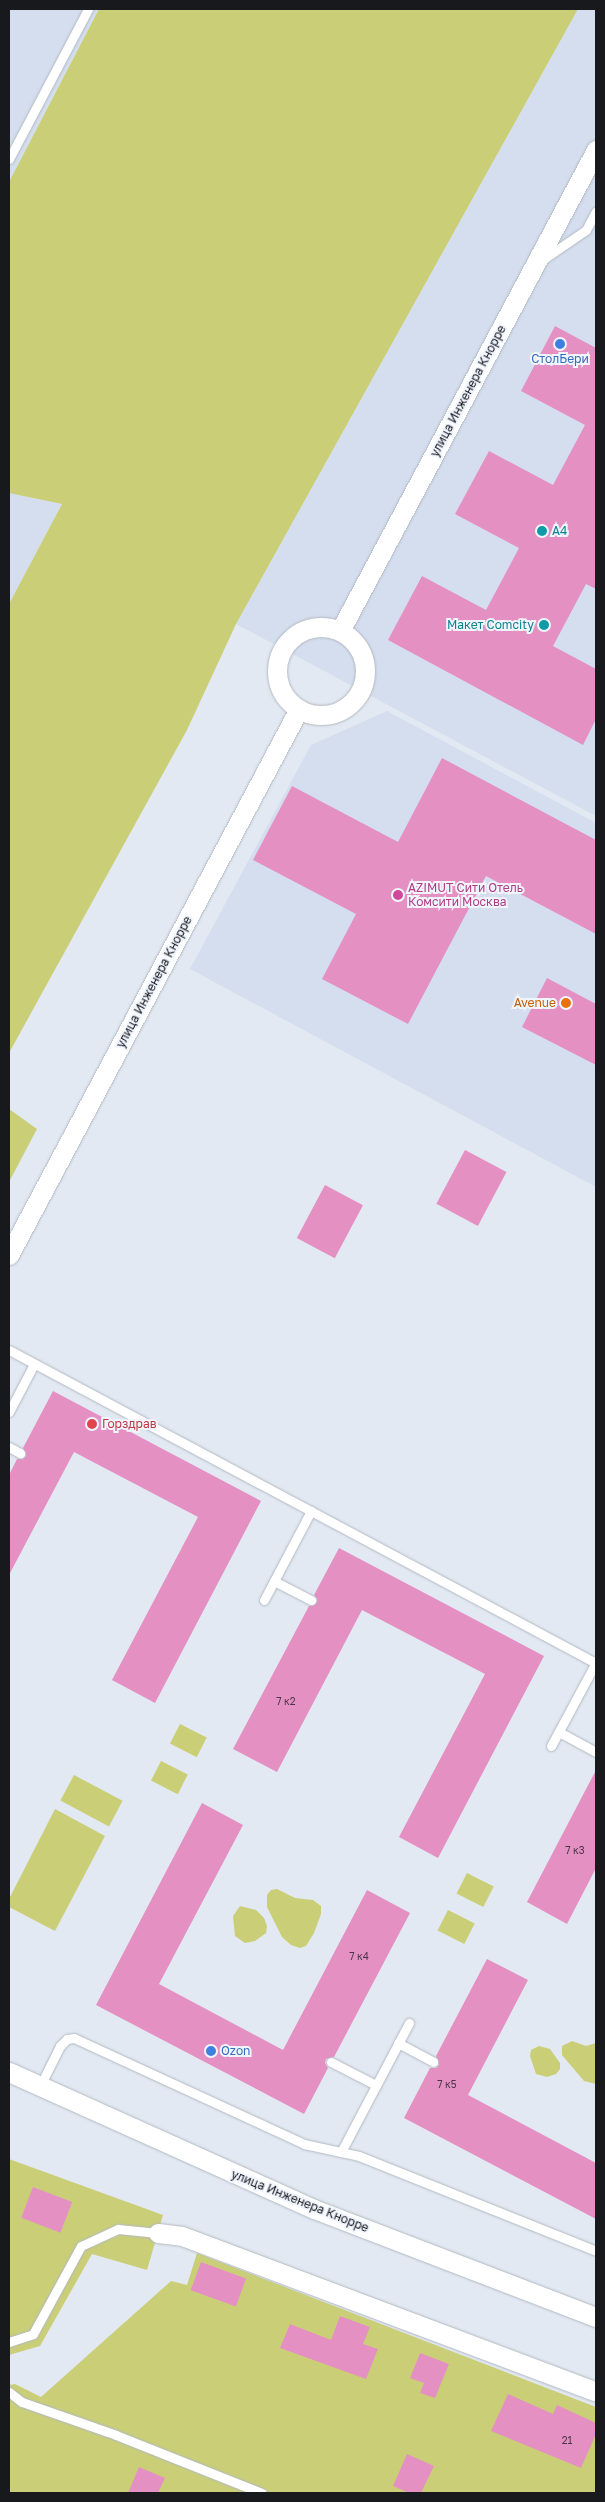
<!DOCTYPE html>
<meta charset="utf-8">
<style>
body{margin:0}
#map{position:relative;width:605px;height:2502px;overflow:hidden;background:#e2e9f2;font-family:"Golos Text",sans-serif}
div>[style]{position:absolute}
.built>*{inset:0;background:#d4deee}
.green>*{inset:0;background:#cacf77;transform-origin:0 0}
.building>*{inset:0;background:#e590c3;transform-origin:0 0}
.roads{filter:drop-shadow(0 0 1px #b2b8c1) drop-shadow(0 0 1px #b2b8c1)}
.service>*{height:9px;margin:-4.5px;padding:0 4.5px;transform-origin:4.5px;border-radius:4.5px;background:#fff}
.minor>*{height:19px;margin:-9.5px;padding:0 9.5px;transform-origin:9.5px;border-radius:9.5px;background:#fff}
.minor>.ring{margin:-9.5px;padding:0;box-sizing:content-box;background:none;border:19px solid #fff;border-radius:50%}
.dots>*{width:14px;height:14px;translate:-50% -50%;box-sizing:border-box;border:2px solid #f1f6fe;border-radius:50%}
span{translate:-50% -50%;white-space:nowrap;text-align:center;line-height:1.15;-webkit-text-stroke:4px #f1f6fe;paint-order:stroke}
.number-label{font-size:10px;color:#4a3746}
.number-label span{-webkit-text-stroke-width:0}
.shop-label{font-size:12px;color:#366cbe}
.left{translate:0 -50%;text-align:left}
.street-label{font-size:12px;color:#17191d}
.culture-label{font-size:12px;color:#0d838f}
.right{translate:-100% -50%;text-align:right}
.hotel-label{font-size:12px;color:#b23c85}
.food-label{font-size:12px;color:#c56008}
.health-label{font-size:12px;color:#be3a42}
.frame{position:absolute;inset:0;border:10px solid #17191d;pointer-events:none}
</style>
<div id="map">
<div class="built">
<div style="clip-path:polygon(9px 9px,99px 9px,9px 182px)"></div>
<div style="clip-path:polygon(578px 9px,596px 9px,596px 816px,236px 624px)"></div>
<div style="clip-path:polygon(9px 493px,62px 504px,9px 604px)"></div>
<div style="clip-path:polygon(387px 711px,596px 823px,596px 1187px,190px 969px,311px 745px)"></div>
</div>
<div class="green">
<div style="clip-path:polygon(99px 9px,578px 9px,236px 624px,187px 730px,9px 1053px,9px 604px,62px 504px,9px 493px,9px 182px)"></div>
<div style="clip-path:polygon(9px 1109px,37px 1129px,9px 1182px)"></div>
<div style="left:180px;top:1724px;width:30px;height:22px;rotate:27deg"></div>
<div style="left:161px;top:1761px;width:30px;height:22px;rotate:27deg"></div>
<div style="left:74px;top:1775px;width:55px;height:29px;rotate:28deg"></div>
<div style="clip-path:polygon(55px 1809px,105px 1836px,55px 1931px,9px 1907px,9px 1899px)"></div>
<div style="left:467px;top:1873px;width:30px;height:23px;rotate:27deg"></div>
<div style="clip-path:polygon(277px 1889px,295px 1898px,313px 1900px,321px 1906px,321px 1914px,314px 1933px,306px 1946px,300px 1948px,291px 1945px,282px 1937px,267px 1907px,267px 1895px,271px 1890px)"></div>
<div style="clip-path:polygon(240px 1906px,256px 1910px,264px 1918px,267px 1926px,266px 1933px,255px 1941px,245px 1943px,235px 1936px,233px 1916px)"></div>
<div style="left:448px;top:1910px;width:30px;height:23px;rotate:27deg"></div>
<div style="clip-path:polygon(572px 2041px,586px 2046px,596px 2043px,596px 2084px,584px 2081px,562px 2055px,562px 2046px)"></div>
<div style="clip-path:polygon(539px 2046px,550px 2049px,560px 2063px,560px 2069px,556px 2074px,547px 2077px,536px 2074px,530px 2056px,531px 2050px)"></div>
<div style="clip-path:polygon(9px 2159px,163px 2215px,147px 2270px,92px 2254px,40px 2346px,9px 2355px)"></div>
<div style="clip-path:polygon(197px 2253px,596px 2407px,596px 2493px,9px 2493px,9px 2385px,15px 2384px,41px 2397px,171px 2281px,187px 2285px)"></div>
</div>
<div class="building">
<div style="clip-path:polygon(555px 326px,596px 348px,596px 589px,586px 584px,553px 646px,596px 669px,596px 719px,583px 745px,388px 640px,422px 576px,486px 610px,519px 548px,455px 514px,489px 451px,553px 485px,585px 425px,521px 391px)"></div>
<div style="clip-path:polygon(442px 758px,596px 840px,596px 934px,486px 876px,408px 1024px,322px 979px,356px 914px,253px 860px,292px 786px,398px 842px)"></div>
<div style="clip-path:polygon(547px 978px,596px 1004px,596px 1065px,522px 1027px)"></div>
<div style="left:465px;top:1150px;width:47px;height:61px;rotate:28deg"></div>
<div style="left:325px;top:1185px;width:43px;height:60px;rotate:28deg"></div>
<div style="clip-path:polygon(53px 1391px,261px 1501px,155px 1703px,112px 1680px,198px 1517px,74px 1452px,9px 1575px,9px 1475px,17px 1459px,23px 1459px,26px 1456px,23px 1448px)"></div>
<div style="clip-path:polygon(339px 1548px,544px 1656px,438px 1858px,399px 1837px,485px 1674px,362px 1610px,277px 1772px,233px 1749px,309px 1606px,316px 1603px,317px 1599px,314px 1595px)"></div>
<div style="clip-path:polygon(596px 1770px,596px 1868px,567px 1924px,527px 1902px)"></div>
<div style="clip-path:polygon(202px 1803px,243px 1825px,159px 1984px,283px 2050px,367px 1890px,410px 1913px,334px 2057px,326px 2059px,325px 2063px,328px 2068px,304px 2114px,96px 2005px)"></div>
<div style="clip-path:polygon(487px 1959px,528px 1980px,468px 2095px,596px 2163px,596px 2219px,404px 2118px,430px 2068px,436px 2068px,439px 2065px,436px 2056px)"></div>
<div style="left:33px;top:2187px;width:42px;height:33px;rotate:21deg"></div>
<div style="left:201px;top:2262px;width:48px;height:30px;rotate:20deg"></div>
<div style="clip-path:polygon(340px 2316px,370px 2327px,363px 2344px,378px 2349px,366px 2379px,280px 2348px,290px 2324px,331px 2340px)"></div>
<div style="clip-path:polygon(420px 2353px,449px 2364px,435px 2398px,420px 2393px,424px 2383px,410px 2378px)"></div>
<div style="clip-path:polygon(508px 2394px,553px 2414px,557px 2405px,596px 2423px,596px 2434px,581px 2468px,491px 2431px)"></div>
<div style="clip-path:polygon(407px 2454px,434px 2466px,421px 2493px,409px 2493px,393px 2486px)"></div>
<div style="clip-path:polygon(139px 2467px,165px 2478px,158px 2493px,128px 2493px)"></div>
</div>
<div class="roads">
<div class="service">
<div style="left:9px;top:159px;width:170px;rotate:-62.2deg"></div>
<div style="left:542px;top:260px;width:53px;rotate:-34.3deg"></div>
<div style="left:586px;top:230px;width:21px;rotate:-62deg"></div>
<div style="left:9px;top:1350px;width:665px;rotate:28.07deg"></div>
<div style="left:9px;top:1412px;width:54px;rotate:-62.5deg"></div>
<div style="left:9px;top:1447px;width:13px;rotate:29deg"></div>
<div style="left:274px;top:1581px;width:42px;rotate:27.2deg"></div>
<div style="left:264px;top:1600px;width:101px;rotate:-62.2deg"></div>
<div style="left:559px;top:1732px;width:42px;rotate:28.4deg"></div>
<div style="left:551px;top:1746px;width:95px;rotate:-61.8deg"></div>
<div style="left:398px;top:2043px;width:40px;rotate:28deg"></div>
<div style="left:331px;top:2062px;width:51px;rotate:27.1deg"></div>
<div style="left:40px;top:2086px;width:45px;rotate:-63.4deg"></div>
<div style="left:60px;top:2046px;width:10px;rotate:-45deg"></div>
<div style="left:67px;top:2039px;width:7px;rotate:-8deg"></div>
<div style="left:74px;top:2038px;width:253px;rotate:24.7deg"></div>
<div style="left:304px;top:2144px;width:56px;rotate:12.3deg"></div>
<div style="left:359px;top:2156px;width:255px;rotate:21.8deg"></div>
<div style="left:341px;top:2152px;width:146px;rotate:-62.2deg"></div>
<div style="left:9px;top:2342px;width:25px;rotate:-18deg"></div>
<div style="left:33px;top:2334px;width:100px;rotate:-61.4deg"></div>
<div style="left:81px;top:2246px;width:41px;rotate:-24.7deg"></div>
<div style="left:118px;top:2229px;width:40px;rotate:5.7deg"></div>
<div style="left:9px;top:2392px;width:16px;rotate:38deg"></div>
<div style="left:22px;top:2402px;width:100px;rotate:19.3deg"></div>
<div style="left:116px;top:2435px;width:157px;rotate:21.7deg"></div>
</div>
<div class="minor">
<div class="ring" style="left:277px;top:627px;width:69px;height:69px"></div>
<div style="left:340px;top:631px;width:545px;rotate:-61.98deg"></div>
<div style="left:9px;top:1255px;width:618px;rotate:-62.03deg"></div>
<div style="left:9px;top:2072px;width:334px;rotate:24.2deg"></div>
<div style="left:314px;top:2209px;width:302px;rotate:21deg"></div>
<div style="left:158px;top:2233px;width:24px;rotate:7deg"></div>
<div style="left:182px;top:2236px;width:442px;rotate:20.6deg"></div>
</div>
</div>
<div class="dots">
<div style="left:560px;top:344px;background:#3f7fe0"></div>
<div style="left:542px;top:531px;background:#0f9aa8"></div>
<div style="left:544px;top:625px;background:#0f9aa8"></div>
<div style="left:398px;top:895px;background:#d1479c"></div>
<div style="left:566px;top:1003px;background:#e8710a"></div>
<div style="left:92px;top:1424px;background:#e0444e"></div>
<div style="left:211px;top:2051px;background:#3f7fe0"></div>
</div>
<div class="number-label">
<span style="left:286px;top:1702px">7 к2</span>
<span style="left:575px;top:1851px">7 к3</span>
<span style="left:359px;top:1957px">7 к4</span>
<span style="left:447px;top:2085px">7 к5</span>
<span style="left:567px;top:2441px">21</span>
</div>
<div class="shop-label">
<span style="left:560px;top:359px">СтолБери</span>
<span class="left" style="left:221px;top:2051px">Ozon</span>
</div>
<div class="street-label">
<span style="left:468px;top:391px;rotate:-62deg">улица Инженера Кнорре</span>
<span style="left:154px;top:982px;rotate:-62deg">улица Инженера Кнорре</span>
<span style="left:300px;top:2201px;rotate:22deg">улица Инженера Кнорре</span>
</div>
<div class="culture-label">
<span class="left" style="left:552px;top:531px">А4</span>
<span class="right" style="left:534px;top:625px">Макет Comcity</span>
</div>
<div class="hotel-label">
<span class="left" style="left:408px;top:895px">AZIMUT Сити Отель<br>Комсити Москва</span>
</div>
<div class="food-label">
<span class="right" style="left:556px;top:1003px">Avenue</span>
</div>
<div class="health-label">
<span class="left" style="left:102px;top:1424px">Горздрав</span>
</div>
<div class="frame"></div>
</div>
